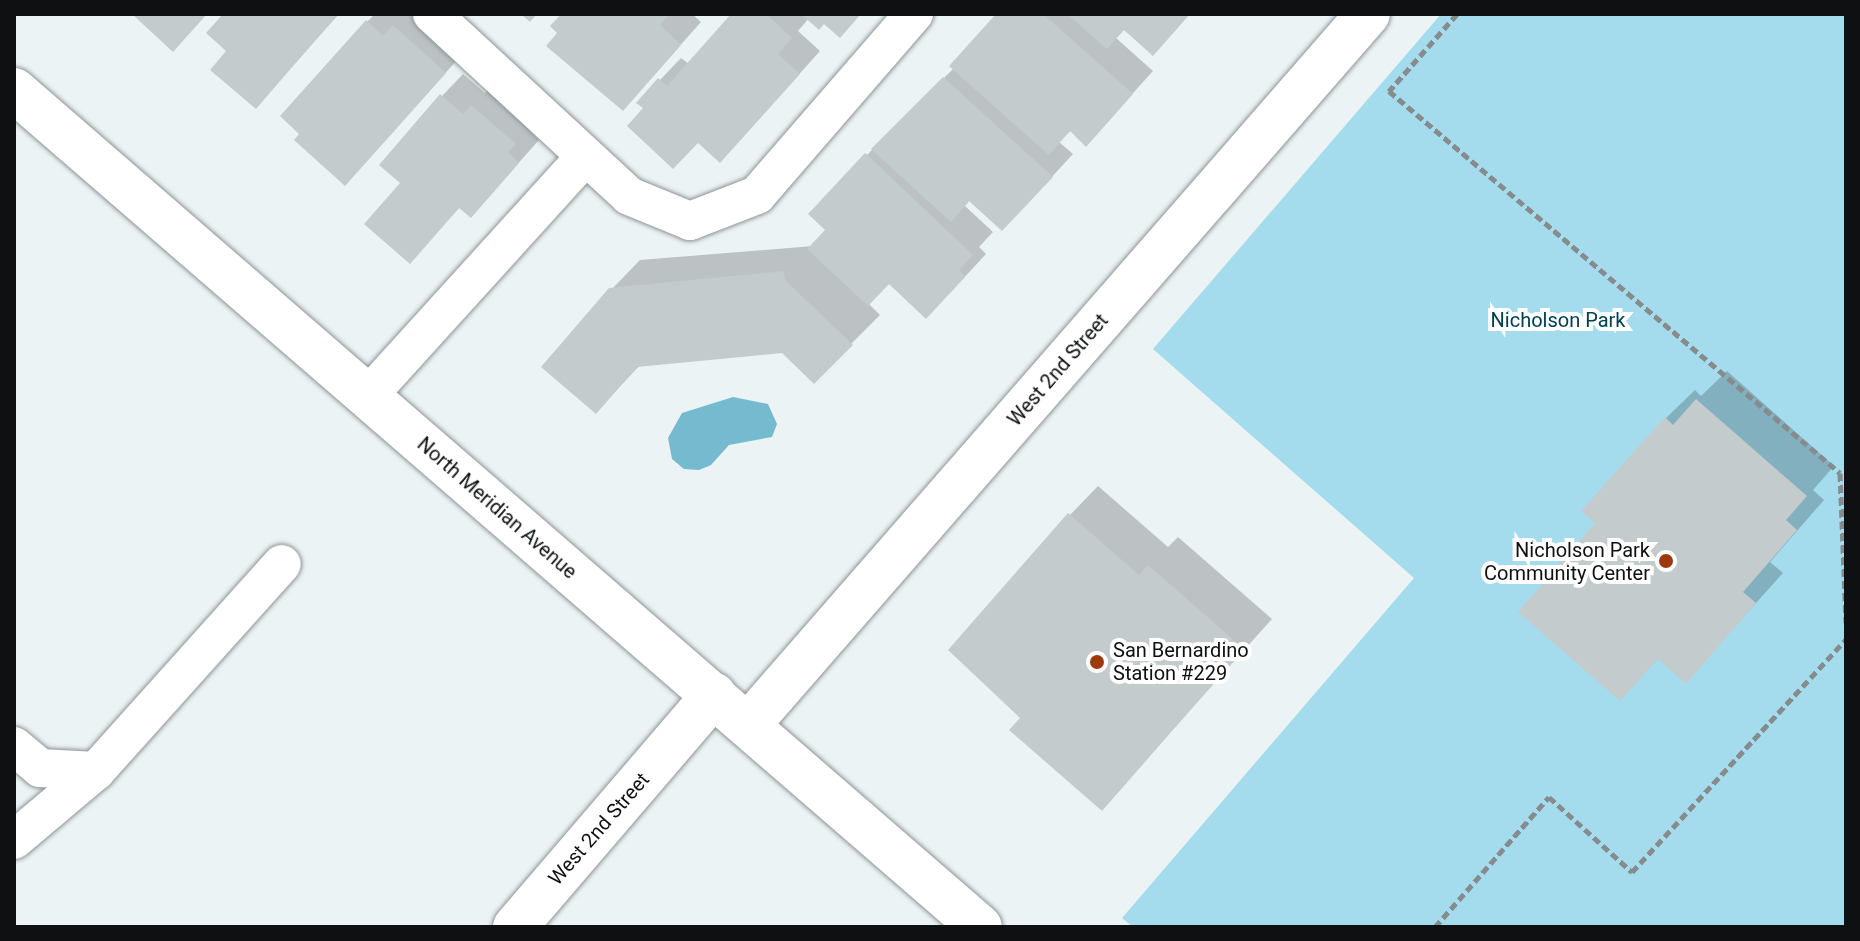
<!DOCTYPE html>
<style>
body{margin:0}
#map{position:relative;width:1860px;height:941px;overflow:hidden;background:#ecf3f5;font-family:Roboto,sans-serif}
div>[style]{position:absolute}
.green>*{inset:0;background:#a4dcee}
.water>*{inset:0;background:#75bacf}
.shadow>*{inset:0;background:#0003}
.building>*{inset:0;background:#c4cbcd}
.path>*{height:5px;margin-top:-2.5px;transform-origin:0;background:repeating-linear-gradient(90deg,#868b8d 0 8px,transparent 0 12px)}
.roads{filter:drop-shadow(0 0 2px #8e9496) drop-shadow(0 0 2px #8e9496)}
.lane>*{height:38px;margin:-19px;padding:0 19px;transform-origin:19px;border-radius:19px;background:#fff}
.street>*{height:44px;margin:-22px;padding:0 22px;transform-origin:22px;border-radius:22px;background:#fff}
.secondary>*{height:44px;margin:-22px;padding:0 22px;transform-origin:22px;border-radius:22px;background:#fff}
.dots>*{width:22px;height:22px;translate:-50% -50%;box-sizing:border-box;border:4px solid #fff;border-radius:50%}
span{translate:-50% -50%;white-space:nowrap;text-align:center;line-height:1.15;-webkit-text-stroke:8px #fff;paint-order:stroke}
.park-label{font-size:20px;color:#004150}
.street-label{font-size:20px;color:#0e1011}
.poi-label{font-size:20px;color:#0e1011}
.right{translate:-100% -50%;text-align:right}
.left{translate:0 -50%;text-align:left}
.frame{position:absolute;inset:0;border:16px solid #0e1011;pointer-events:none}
</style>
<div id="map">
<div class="green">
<div style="clip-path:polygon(1441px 14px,1846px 14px,1846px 927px,1133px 927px,1122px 918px,1414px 578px,1153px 349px)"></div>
</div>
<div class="water">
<div style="clip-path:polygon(733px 397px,768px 404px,777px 424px,772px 437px,729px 445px,711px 465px,699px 470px,684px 469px,672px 459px,668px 438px,682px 413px)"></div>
</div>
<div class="shadow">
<div style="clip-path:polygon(226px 14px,339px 14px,256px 107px,229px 51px)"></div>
<div style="clip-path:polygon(375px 14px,426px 14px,466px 50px,367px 161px,367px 22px)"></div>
<div style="clip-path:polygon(564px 14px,692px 14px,701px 22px,644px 86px,560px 33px)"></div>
<div style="clip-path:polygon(734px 14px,861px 14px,824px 21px,809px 18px,798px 31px,820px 51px,741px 139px,698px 141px,639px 102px,681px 58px,689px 64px)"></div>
<div style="clip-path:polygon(998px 14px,1190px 14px,1153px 53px,1125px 28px,1116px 38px,1153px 71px,1107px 122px,1071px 130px,1059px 142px,1073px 154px,1024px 207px,970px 200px,965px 206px,993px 232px,979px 247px,986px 254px,948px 295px,890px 281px,868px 303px,880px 315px,814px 381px,783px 351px,641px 364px,596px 412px,611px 290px,640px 260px,813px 246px,828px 230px,867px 155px,954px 68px)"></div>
<div style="clip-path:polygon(463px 74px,485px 93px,494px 84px,536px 121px,529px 130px,539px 140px,471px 216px,460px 207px,410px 261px,403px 183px,442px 96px)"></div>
<div style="clip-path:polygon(1727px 371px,1834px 466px,1813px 490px,1824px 500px,1770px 562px,1783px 573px,1686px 681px,1659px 658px,1620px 698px,1598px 523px,1666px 418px,1695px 390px,1701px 396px)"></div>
<div style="clip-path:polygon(1098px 486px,1168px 547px,1178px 537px,1272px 619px,1102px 808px,1023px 718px,1070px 515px)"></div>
</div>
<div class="building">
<div style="clip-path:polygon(132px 14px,207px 14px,173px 52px)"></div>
<div style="clip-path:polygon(223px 14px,338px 14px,256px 109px,210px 70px,226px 51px,206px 33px)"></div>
<div style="clip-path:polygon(521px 14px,537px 14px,530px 22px)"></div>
<div style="clip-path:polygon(561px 14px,670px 14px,660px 25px,681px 45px,623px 111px,546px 46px,557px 33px,550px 26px)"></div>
<div style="clip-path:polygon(731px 14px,766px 14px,792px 38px,778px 54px,800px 74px,720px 163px,698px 143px,673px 169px,627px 126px,643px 108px,636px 103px,658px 78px,667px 86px)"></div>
<div style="clip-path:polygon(801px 14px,861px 14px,840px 38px,824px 24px,819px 30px)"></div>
<div style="clip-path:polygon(996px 14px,1043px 14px,1133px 94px,1086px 147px,1070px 131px,1049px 155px,949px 66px)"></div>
<div style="clip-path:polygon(1067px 14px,1190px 14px,1153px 56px,1124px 30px,1107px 49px)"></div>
<div style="clip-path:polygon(366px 20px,383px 36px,393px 25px,446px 73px,345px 186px,294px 140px,299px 134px,280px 116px)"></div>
<div style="clip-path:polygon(943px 77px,1053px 177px,1002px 231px,969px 201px,951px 222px,871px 149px)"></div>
<div style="clip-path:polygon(440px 94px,463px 114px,471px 105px,516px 144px,508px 152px,519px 163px,471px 218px,459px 208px,410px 264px,364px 224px,400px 183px,379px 165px)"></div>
<div style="clip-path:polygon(865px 153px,973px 255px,959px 270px,965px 277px,926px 319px,889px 284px,868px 306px,807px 249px,825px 230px,808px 214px)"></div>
<div style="clip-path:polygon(784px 271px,785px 280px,853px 345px,814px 384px,782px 353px,637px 367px,596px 414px,541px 367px,609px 288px)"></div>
<div style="clip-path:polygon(1696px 399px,1807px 496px,1786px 520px,1797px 530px,1743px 592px,1756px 603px,1686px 684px,1658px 659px,1620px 701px,1518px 612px,1595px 523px,1581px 511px,1665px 417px,1673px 425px)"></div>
<div style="clip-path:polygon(1068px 513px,1139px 575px,1148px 565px,1244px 649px,1102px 811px,1009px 730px,1020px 718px,948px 650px)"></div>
</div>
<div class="path">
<div style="left:1457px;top:14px;width:103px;rotate:131.4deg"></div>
<div style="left:1389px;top:91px;width:591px;rotate:40.26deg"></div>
<div style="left:1840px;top:473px;width:150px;rotate:87.7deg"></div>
<div style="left:1435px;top:927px;width:173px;rotate:-48.8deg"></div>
<div style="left:1549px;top:797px;width:112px;rotate:42.1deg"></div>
<div style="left:1632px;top:872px;width:316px;rotate:-47.4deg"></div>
</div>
<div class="roads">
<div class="lane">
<div style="left:432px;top:14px;width:268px;rotate:42.7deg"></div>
<div style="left:629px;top:196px;width:66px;rotate:22.3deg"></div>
<div style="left:690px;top:221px;width:72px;rotate:-21.2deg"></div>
<div style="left:757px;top:195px;width:240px;rotate:-49.1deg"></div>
<div style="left:368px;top:396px;width:323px;rotate:-47.8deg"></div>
<div style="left:14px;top:746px;width:34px;rotate:40deg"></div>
<div style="left:40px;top:768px;width:56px;rotate:3.1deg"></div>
<div style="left:96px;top:771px;width:278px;rotate:-48.1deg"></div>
<div style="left:14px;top:840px;width:107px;rotate:-40.1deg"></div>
</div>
<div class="street">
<div style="left:748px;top:725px;width:943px;rotate:-48.91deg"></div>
<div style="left:515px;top:927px;width:306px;rotate:-49.4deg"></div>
</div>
<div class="secondary">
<div style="left:14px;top:90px;width:1278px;rotate:40.91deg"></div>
</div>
</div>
<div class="dots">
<div style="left:1666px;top:561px;background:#9e390e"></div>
<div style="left:1097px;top:662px;background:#9e390e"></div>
</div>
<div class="park-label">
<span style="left:1558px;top:320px">Nicholson Park</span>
</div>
<div class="street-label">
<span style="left:1058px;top:370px;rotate:-49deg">West 2nd Street</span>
<span style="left:497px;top:508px;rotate:41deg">North Meridian Avenue</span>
<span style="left:599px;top:829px;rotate:-49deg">West 2nd Street</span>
</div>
<div class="poi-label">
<span class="right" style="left:1650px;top:562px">Nicholson Park<br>Community Center</span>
<span class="left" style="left:1113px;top:662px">San Bernardino<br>Station #229</span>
</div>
<div class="frame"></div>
</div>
